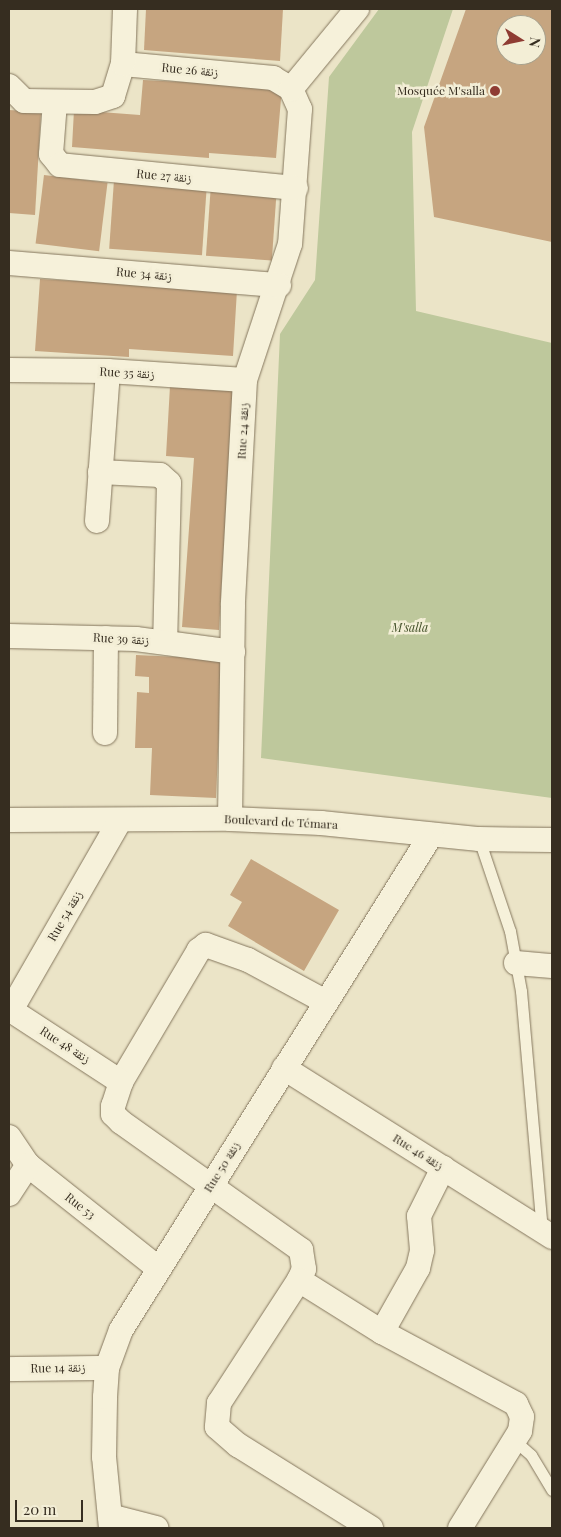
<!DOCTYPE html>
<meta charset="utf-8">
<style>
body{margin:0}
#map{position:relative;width:561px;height:1537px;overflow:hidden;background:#ebe4c7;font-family:"Playfair Display","Noto Naskh Arabic",serif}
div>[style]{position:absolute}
.green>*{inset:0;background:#bec89c}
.building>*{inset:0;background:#c6a580;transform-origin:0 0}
.roads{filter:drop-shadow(0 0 1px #85775e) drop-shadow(0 0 1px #85775e)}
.lane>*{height:11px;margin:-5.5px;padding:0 5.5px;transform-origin:5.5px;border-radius:5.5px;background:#f6f1da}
.street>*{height:24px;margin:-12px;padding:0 12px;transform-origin:12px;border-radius:12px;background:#f6f1da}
.dots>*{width:14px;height:14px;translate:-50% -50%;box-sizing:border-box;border:2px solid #f3eed6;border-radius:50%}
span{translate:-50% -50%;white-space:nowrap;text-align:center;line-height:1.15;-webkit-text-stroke:5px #f3eed6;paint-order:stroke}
.street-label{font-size:12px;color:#362d20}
.poi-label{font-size:12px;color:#362d20}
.right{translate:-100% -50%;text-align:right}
.park-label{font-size:12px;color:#435129;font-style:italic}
.frame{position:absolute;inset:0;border:10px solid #362d20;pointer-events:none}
.north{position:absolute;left:496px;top:15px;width:50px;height:50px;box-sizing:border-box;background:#f3eed6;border:1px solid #a7a18d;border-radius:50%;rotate:100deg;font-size:14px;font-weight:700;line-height:20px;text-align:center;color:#362d20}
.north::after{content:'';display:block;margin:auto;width:18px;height:22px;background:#8f3c33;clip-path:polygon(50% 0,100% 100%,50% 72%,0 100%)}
.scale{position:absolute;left:15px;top:1500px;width:68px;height:22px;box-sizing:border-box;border:2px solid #362d20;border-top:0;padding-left:6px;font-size:15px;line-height:18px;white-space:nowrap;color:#362d20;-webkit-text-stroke:4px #f3eed6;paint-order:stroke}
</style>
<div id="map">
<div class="green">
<div style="clip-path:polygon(379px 9px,453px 9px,412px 132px,416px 311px,552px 343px,552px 798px,261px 758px,280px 334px,315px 280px,329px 77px)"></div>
</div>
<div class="building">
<div style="clip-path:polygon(146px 9px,283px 9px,280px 61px,144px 50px)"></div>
<div style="clip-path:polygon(evenodd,466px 9px,552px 9px,552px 242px,434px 217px,424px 127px,466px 9px,506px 25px,536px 25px,536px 55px,506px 55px,506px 25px)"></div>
<div style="clip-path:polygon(143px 80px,282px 87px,276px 158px,209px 153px,209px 158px,72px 147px,74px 110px,140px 115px)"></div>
<div style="clip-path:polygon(9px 110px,41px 112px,35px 215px,9px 213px)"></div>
<div style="left:44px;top:175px;width:64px;height:69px;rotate:7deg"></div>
<div style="left:114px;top:180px;width:93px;height:69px;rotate:4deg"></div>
<div style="left:211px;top:184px;width:66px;height:72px;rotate:4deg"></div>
<div style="clip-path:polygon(40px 279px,237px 290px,233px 356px,129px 349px,129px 357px,35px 351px)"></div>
<div style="clip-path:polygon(170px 386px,233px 391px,219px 630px,182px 627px,194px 458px,166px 456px)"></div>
<div style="clip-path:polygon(136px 655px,222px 659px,216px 798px,150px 795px,152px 748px,135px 748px,137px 692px,149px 693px,149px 677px,135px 676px)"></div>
<div style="clip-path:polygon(251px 859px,339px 910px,304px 971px,228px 926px,242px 902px,230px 895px)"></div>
</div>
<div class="roads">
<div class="lane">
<div style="left:479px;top:839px;width:97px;rotate:71.4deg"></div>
<div style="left:510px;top:931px;width:61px;rotate:79.6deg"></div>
<div style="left:521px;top:991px;width:240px;rotate:85deg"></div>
<div style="left:515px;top:1441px;width:21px;rotate:41deg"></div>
<div style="left:531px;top:1455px;width:41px;rotate:59deg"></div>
</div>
<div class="street">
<div style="left:123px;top:64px;width:151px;rotate:5.3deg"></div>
<div style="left:273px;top:78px;width:21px;rotate:31deg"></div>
<div style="left:291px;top:89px;width:22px;rotate:66deg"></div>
<div style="left:300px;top:109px;width:135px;rotate:94.2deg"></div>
<div style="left:290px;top:244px;width:143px;rotate:108.3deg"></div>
<div style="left:245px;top:380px;width:225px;rotate:93.1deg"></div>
<div style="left:233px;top:605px;width:214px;rotate:90.8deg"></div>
<div style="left:9px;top:86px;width:21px;rotate:45deg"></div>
<div style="left:24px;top:101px;width:71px;rotate:0.8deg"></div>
<div style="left:95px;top:102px;width:19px;rotate:-18deg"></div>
<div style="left:113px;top:96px;width:34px;rotate:-73deg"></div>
<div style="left:123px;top:64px;width:55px;rotate:-87.9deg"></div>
<div style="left:291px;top:89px;width:104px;rotate:-50.5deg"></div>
<div style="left:55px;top:102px;width:52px;rotate:94.4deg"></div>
<div style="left:51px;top:154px;width:14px;rotate:51deg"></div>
<div style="left:60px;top:165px;width:237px;rotate:5.6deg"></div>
<div style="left:9px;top:263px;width:271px;rotate:4.7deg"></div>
<div style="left:9px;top:370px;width:99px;rotate:0.6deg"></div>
<div style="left:108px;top:371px;width:137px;rotate:3.8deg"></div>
<div style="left:100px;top:472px;width:60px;rotate:2.9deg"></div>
<div style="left:160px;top:475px;width:12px;rotate:42deg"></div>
<div style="left:169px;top:483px;width:159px;rotate:91.4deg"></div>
<div style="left:97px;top:521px;width:150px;rotate:-85.8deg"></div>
<div style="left:9px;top:636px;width:127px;rotate:1.4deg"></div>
<div style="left:136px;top:639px;width:98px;rotate:7.6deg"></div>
<div style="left:105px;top:733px;width:95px;rotate:-89.4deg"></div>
<div style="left:9px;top:820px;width:221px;rotate:-0.3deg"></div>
<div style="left:230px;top:819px;width:91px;rotate:2.5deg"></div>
<div style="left:321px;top:823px;width:159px;rotate:5.8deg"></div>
<div style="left:479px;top:839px;width:73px;rotate:0.8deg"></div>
<div style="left:516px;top:963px;width:36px;rotate:5deg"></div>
<div style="left:326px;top:1002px;width:89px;rotate:-151.7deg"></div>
<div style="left:248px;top:960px;width:45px;rotate:-160.3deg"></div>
<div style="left:206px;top:945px;width:9px;rotate:144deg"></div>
<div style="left:199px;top:950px;width:153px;rotate:120.6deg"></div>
<div style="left:121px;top:1082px;width:25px;rotate:108deg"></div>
<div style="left:113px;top:1106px;width:8px;rotate:90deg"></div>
<div style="left:113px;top:1114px;width:11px;rotate:45deg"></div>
<div style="left:121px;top:1122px;width:221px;rotate:35.4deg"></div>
<div style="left:301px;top:1250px;width:19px;rotate:81deg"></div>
<div style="left:304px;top:1269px;width:12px;rotate:114deg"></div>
<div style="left:299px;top:1280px;width:147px;rotate:123deg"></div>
<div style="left:219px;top:1403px;width:24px;rotate:95deg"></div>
<div style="left:217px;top:1427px;width:28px;rotate:41deg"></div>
<div style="left:238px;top:1445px;width:157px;rotate:32deg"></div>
<div style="left:9px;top:1009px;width:134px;rotate:33.1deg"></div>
<div style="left:11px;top:1010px;width:217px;rotate:-60.1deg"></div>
<div style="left:284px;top:1068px;width:317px;rotate:32.2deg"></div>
<div style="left:9px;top:1137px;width:34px;rotate:56deg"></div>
<div style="left:28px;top:1165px;width:166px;rotate:38.4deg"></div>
<div style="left:9px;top:1194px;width:35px;rotate:-57deg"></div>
<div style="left:299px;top:1280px;width:98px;rotate:32.1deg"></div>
<div style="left:382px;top:1332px;width:152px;rotate:28.2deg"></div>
<div style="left:516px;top:1404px;width:14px;rotate:65deg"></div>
<div style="left:522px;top:1417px;width:14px;rotate:98deg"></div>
<div style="left:520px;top:1431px;width:114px;rotate:121.7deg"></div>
<div style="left:382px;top:1332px;width:73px;rotate:-60.6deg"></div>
<div style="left:418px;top:1268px;width:18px;rotate:-77deg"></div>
<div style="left:422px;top:1250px;width:34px;rotate:-95deg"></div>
<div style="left:419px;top:1216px;width:54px;rotate:-63.4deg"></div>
<div style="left:9px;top:1369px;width:98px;rotate:-0.6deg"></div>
<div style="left:110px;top:1516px;width:48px;rotate:14.6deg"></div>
<div style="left:111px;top:1528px;width:71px;rotate:-95.6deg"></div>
<div style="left:104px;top:1457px;width:60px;rotate:-89deg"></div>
<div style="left:105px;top:1397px;width:29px;rotate:-86deg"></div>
<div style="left:107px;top:1368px;width:40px;rotate:-69.8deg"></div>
<div style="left:121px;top:1330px;width:584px;rotate:-57.94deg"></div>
</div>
</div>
<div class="dots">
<div style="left:495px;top:91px;background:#8f3c33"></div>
</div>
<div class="street-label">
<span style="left:190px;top:70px;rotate:5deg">Rue 26 زنقة</span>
<span style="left:164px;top:176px;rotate:5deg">Rue 27 زنقة</span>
<span style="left:144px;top:274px;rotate:5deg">Rue 34 زنقة</span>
<span style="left:127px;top:373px;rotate:3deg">Rue 35 زنقة</span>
<span style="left:243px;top:431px;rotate:-87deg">Rue 24 زنقة</span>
<span style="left:121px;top:639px;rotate:3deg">Rue 39 زنقة</span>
<span style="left:281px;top:822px;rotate:3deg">Boulevard de Témara</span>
<span style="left:65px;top:916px;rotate:-60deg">Rue 54 زنقة</span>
<span style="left:65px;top:1045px;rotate:33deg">Rue 48 زنقة</span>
<span style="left:418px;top:1152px;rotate:32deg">Rue 46 زنقة</span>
<span style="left:222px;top:1167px;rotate:-58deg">Rue 50 زنقة</span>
<span style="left:80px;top:1206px;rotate:38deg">Rue 53</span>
<span style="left:58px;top:1368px;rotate:-1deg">Rue 14 زنقة</span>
</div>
<div class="poi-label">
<span class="right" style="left:485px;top:91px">Mosquée M'salla</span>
</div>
<div class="park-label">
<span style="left:410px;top:628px">M'salla</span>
</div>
<div class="frame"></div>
<div class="north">N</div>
<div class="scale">20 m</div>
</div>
